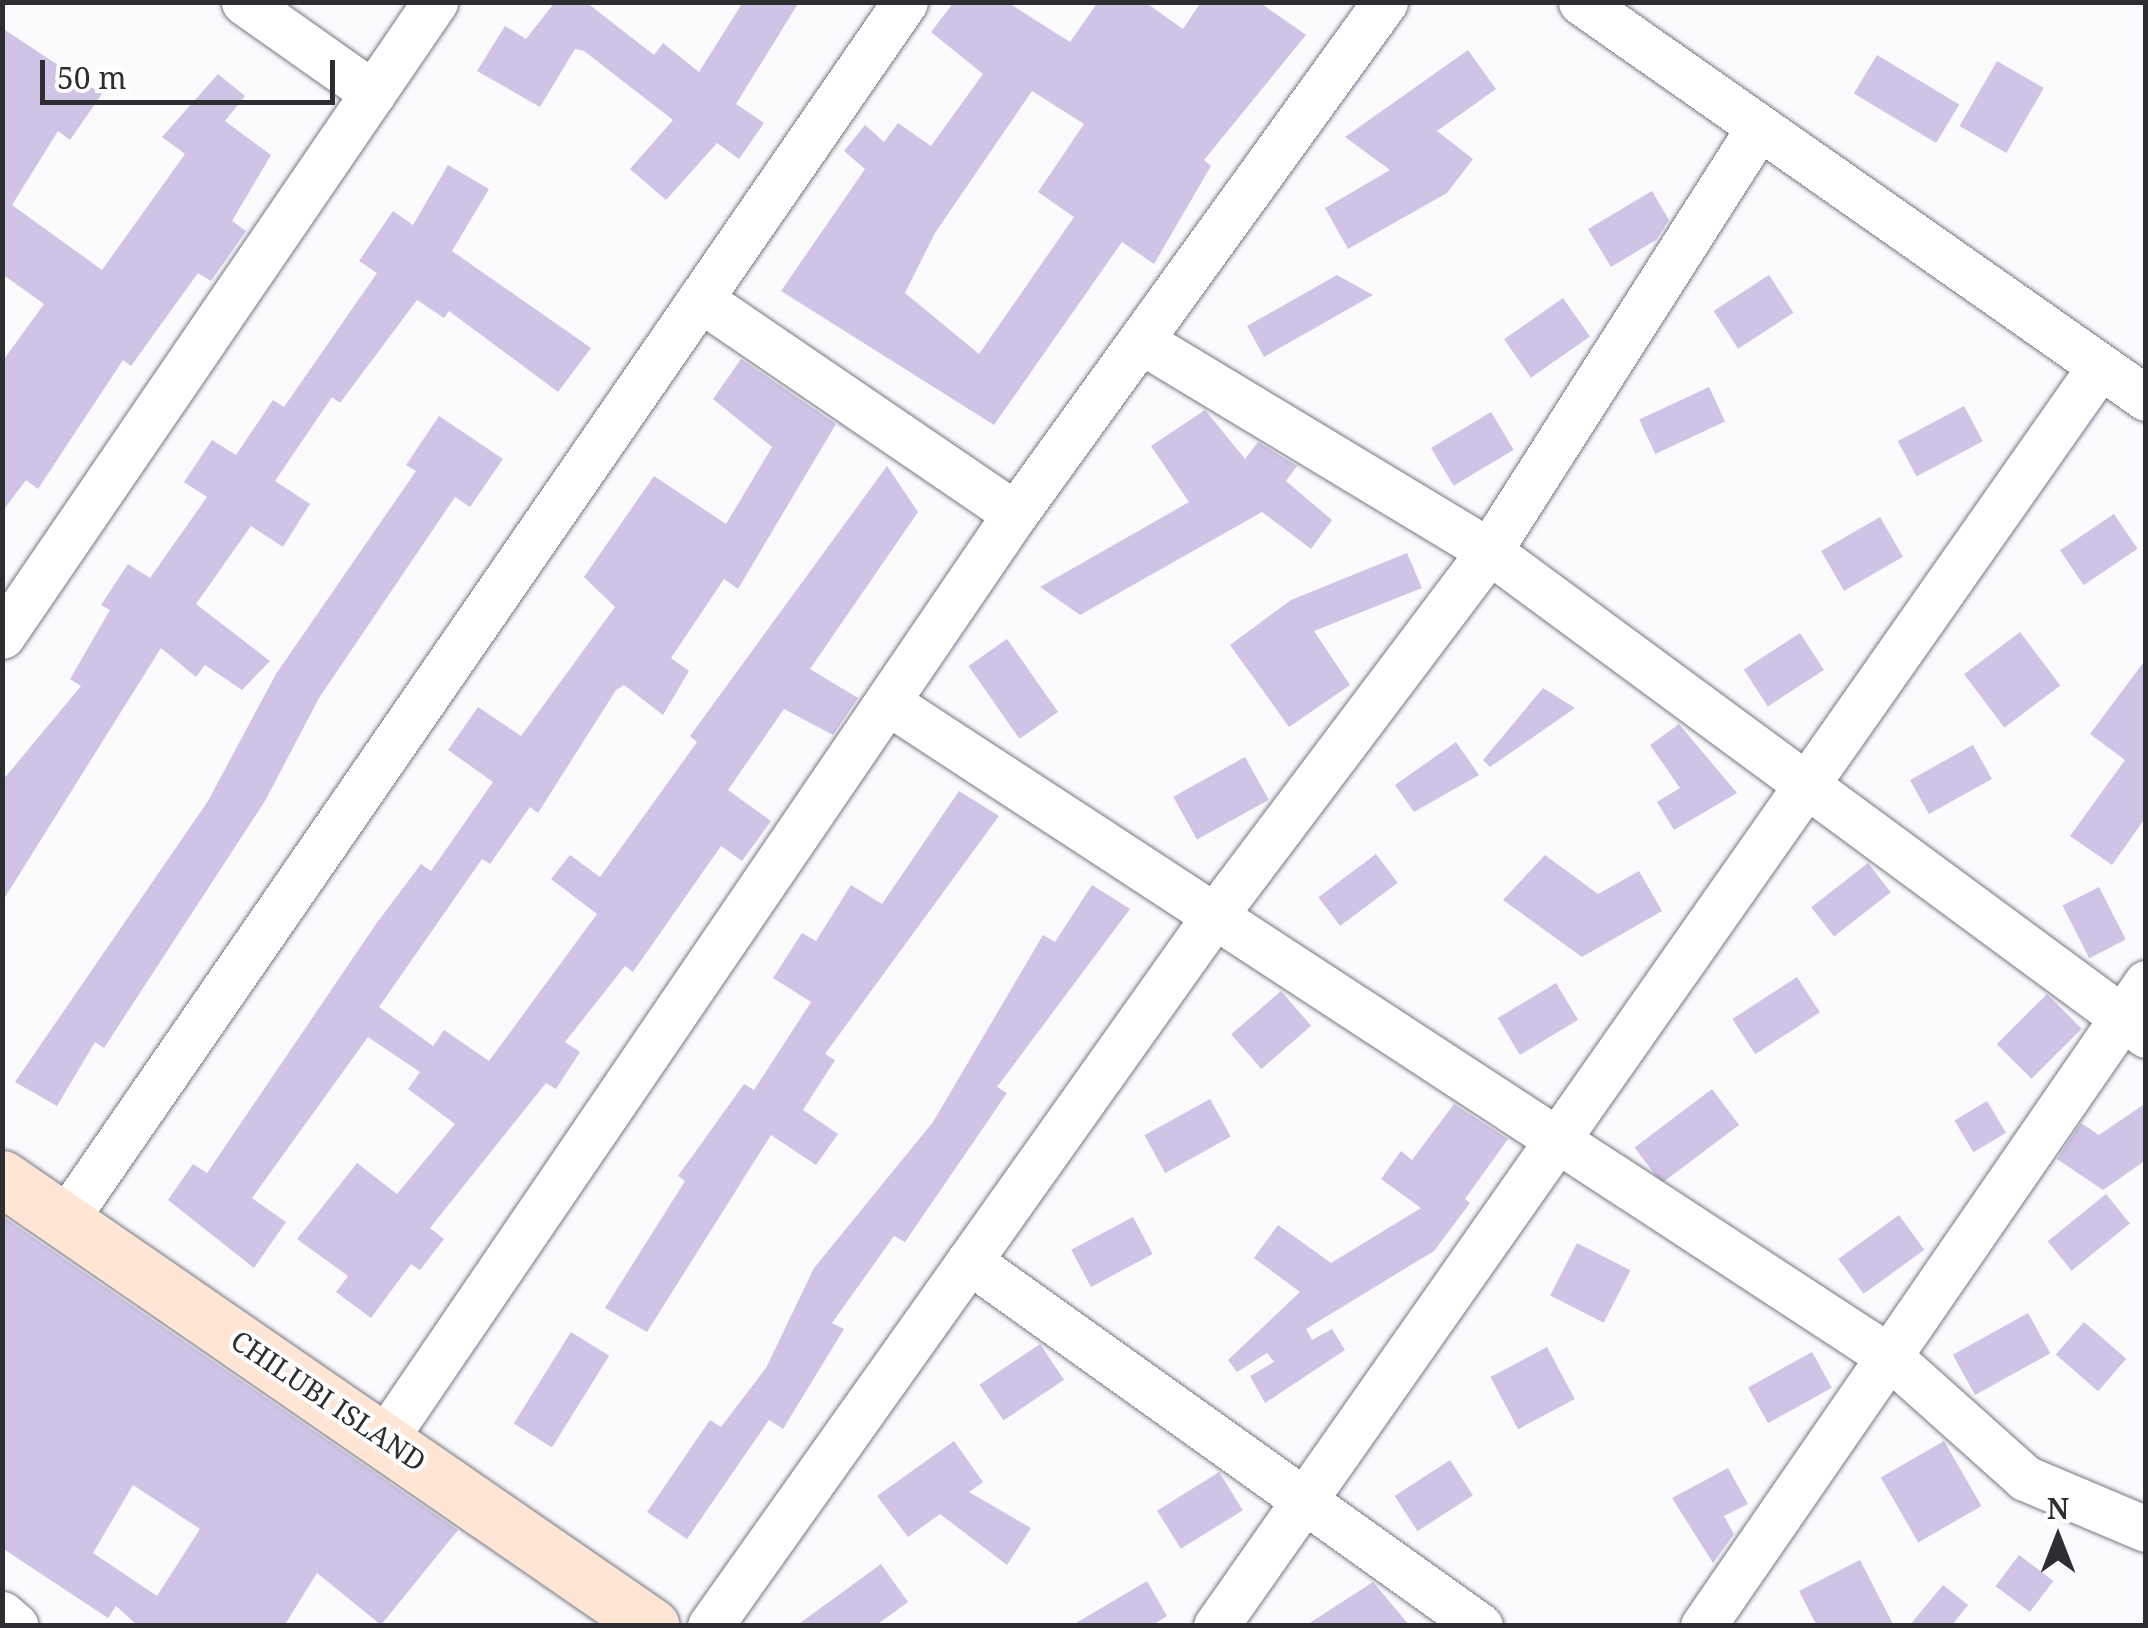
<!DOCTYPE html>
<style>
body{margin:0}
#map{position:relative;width:2148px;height:1628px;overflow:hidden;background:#fbfbfe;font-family:"Noto Serif",serif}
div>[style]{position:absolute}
.building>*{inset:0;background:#cfc3e6;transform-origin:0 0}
.roads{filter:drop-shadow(0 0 2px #757883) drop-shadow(0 0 2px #757883)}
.street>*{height:45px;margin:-22.5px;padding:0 22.5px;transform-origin:22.5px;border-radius:22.5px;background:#fff}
.secondary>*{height:55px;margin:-27.5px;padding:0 27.5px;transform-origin:27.5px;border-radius:27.5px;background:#ffe5d3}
span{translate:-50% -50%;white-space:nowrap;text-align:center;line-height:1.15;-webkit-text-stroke:8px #fff;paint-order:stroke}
.street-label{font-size:28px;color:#2c2e32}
.frame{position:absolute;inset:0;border:5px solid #2c2e32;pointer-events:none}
.north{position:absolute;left:2008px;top:1488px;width:100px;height:100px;-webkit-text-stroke:8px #fff;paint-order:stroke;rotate:0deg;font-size:28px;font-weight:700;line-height:40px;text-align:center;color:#2c2e32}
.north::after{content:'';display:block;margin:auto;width:35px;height:45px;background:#2c2e32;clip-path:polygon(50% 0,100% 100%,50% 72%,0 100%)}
.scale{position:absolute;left:40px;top:60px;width:295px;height:45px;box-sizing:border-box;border:5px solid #2c2e32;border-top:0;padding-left:12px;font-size:30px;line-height:35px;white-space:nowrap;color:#2c2e32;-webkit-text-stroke:8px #fff;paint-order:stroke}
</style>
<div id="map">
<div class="building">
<div style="clip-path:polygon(555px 2px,586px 2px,654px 55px,663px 43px,699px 72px,743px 2px,799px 2px,736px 104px,764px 123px,739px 159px,717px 143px,666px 200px,630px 169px,673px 120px,584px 51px,575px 49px,540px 107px,477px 71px,505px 26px,526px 39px)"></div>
<div style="clip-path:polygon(evenodd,954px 2px,1007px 2px,1070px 42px,1098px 2px,1145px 2px,1183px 29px,1201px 2px,1259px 2px,1306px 35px,1204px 160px,1211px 166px,1154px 264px,1122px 242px,994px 425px,781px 291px,865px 169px,844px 151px,865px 125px,884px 142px,898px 123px,931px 146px,983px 74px,931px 32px,954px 2px,1032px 91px,1084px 124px,1038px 192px,1074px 217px,979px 354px,905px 293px,935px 233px,1032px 91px)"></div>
<div style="clip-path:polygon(2px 28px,102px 94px,70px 140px,58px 131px,12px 205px,102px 270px,185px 154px,162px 137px,218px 74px,245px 96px,225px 121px,271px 155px,232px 221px,246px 231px,211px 281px,198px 273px,131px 366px,123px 360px,38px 489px,26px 480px,2px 512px,2px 362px,44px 304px,2px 274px)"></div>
<div style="clip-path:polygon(1468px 50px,1496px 89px,1437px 131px,1473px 159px,1447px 193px,1348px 249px,1325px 208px,1390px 170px,1345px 137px)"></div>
<div style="left:1877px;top:55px;width:96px;height:45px;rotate:31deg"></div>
<div style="left:1997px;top:61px;width:54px;height:75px;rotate:30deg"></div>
<div style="clip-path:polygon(448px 165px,489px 189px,452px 251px,591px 348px,558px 392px,449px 311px,444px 318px,417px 300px,340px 403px,332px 397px,275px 481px,310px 504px,283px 547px,251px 526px,196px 604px,270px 661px,242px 690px,205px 665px,196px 677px,161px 648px,2px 902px,2px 781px,81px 686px,70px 679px,110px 610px,101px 605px,128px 564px,150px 578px,207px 497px,184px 482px,212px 440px,236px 455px,273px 400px,284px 407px,377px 273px,359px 261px,393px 211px,413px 225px)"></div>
<div style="clip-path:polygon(1652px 191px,1669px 220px,1656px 240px,1611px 267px,1588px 229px)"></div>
<div style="clip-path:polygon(1337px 275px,1373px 295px,1264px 357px,1247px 326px)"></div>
<div style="left:1769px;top:275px;width:45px;height:66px;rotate:57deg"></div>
<div style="left:1563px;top:298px;width:47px;height:72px;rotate:55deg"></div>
<div style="clip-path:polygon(741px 359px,836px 424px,738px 589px,724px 579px,671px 658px,689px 671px,663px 715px,624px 685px,616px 690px,538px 813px,530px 807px,490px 864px,482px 859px,379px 1007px,433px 1046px,444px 1030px,489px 1061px,597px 914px,551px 879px,570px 855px,600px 877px,697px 742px,690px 736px,887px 466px,918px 512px,810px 669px,858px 698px,833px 735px,784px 709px,728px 790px,771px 821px,742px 861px,721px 846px,633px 972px,625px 966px,565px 1042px,580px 1052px,556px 1089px,546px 1083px,430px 1228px,444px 1239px,420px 1270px,411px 1264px,371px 1318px,336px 1292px,348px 1276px,297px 1239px,357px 1163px,397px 1194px,455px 1124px,408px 1089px,420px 1072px,368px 1037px,252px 1198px,286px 1222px,254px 1268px,168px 1200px,193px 1164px,207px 1173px,376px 924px,421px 864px,431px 871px,493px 782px,448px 750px,478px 707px,521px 736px,615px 607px,584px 577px,654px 476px,726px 524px,772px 447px,713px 399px)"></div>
<div style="left:1709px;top:387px;width:38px;height:77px;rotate:65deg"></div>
<div style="left:1964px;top:406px;width:40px;height:75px;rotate:62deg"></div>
<div style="clip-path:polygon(1205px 410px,1245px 459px,1258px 442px,1297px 466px,1286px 481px,1332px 520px,1311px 549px,1262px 512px,1080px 615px,1040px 587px,1189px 502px,1151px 446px)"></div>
<div style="left:1491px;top:412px;width:44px;height:70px;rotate:59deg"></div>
<div style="clip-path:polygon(439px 416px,503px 459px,470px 507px,455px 497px,319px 698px,265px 801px,104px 1048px,95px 1042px,57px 1106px,15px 1082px,208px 801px,276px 674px,416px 471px,406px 465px)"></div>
<div style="left:2114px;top:514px;width:42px;height:65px;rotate:56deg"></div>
<div style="left:1880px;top:517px;width:46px;height:68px;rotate:60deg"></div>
<div style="clip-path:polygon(1407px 553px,1422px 588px,1314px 631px,1350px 685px,1289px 727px,1230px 645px,1291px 600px)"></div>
<div style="left:2020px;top:632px;width:67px;height:70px;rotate:53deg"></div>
<div style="left:1800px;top:633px;width:44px;height:67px;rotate:57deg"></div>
<div style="left:1007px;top:639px;width:89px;height:47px;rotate:55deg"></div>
<div style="clip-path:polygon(2146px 659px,2146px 817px,2112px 865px,2070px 836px,2125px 760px,2090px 734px)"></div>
<div style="clip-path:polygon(1543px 688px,1575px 708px,1490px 767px,1483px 760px)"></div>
<div style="clip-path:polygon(1679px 724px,1737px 793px,1674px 830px,1657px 802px,1680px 788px,1650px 745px)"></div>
<div style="clip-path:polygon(1456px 742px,1479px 775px,1414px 812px,1395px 785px)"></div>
<div style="left:1973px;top:745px;width:39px;height:72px;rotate:61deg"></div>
<div style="left:1245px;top:757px;width:49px;height:82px;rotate:61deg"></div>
<div style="clip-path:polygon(959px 791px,999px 816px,825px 1054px,835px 1060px,803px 1110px,838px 1134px,816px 1165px,771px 1135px,647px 1332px,605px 1308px,685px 1181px,678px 1176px,744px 1084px,754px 1090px,811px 1002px,773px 978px,802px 933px,816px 941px,851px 885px,882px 904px)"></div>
<div style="left:1376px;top:854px;width:36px;height:72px;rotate:53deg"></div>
<div style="clip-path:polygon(1545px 855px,1598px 894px,1639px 871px,1662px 911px,1582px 957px,1503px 900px)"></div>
<div style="left:1868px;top:863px;width:37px;height:72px;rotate:52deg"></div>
<div style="clip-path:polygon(1092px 885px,1130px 909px,997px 1087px,1007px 1093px,905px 1242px,894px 1236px,832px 1323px,844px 1329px,783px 1429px,769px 1420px,687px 1539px,647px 1512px,710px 1420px,721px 1427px,766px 1368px,814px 1268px,933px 1122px,1043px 935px,1055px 942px)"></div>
<div style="left:2099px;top:887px;width:59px;height:41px;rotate:63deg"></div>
<div style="left:1797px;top:977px;width:42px;height:77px;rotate:57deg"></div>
<div style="left:1556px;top:983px;width:43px;height:68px;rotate:59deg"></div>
<div style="left:1281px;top:991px;width:46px;height:66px;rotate:49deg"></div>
<div style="left:2047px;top:994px;width:49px;height:71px;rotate:45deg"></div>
<div style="left:1712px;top:1089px;width:45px;height:97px;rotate:53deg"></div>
<div style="left:1210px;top:1099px;width:43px;height:75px;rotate:61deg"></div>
<div style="left:1987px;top:1101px;width:37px;height:38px;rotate:59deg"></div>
<div style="clip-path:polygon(2146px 1103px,2146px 1160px,2103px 1190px,2057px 1159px,2081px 1123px,2099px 1135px)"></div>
<div style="clip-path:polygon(1454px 1104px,1508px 1139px,1465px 1199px,1470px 1203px,1434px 1251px,1306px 1329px,1312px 1340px,1332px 1329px,1345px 1350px,1265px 1403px,1250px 1376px,1274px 1362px,1267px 1353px,1237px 1372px,1228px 1360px,1300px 1292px,1254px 1258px,1278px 1225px,1331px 1263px,1421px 1208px,1381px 1179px,1401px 1151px,1412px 1160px)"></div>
<div style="left:2106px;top:1194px;width:38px;height:75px;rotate:51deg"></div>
<div style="left:1899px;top:1215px;width:43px;height:75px;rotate:54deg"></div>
<div style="clip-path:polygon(evenodd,2px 1216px,458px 1530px,381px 1625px,317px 1573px,284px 1626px,138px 1626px,116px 1606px,108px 1618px,2px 1548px,2px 1216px,133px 1485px,200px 1529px,157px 1596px,93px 1553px,133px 1485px)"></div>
<div style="left:1133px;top:1217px;width:42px;height:70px;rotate:62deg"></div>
<div style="left:1577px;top:1243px;width:60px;height:59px;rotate:27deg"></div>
<div style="left:2028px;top:1313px;width:46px;height:86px;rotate:61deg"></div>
<div style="left:2084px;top:1322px;width:56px;height:43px;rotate:41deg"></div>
<div style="left:571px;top:1332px;width:45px;height:108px;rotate:32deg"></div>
<div style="left:1040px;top:1344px;width:43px;height:73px;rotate:56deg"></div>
<div style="left:1547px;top:1347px;width:59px;height:64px;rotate:62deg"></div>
<div style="left:1812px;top:1352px;width:41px;height:73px;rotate:61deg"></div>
<div style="clip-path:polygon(954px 1441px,983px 1482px,969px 1492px,1031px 1528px,1007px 1565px,940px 1514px,908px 1537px,877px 1496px)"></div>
<div style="left:1944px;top:1441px;width:75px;height:73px;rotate:60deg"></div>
<div style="left:1450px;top:1460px;width:42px;height:66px;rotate:57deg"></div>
<div style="clip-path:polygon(1728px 1468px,1748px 1504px,1724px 1516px,1734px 1534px,1713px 1563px,1672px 1498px)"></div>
<div style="left:1219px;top:1472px;width:45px;height:73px;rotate:58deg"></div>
<div style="left:2019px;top:1555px;width:43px;height:39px;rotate:37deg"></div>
<div style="clip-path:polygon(1860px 1560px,1894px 1626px,1817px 1626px,1799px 1591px)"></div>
<div style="clip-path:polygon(881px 1564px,908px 1602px,875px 1626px,796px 1626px)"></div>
<div style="clip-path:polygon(1147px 1581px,1167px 1616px,1151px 1626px,1071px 1626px)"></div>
<div style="clip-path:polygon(1373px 1582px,1410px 1626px,1305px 1626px)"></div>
<div style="clip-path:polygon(1943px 1585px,1968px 1605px,1951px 1626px,1909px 1626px)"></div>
</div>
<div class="roads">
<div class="street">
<div style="left:244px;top:2px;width:158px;rotate:35.2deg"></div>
<div style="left:1581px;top:2px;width:690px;rotate:35.03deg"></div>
<div style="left:700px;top:299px;width:381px;rotate:34.3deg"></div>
<div style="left:1141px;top:341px;width:406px;rotate:31.1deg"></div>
<div style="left:1489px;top:551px;width:816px;rotate:36.38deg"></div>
<div style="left:2px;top:636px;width:768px;rotate:-55.67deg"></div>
<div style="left:889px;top:703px;width:1197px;rotate:33.17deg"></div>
<div style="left:1891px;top:1358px;width:180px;rotate:41.8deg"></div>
<div style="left:2025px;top:1478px;width:131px;rotate:22.9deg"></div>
<div style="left:63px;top:1223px;width:1483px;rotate:-55.41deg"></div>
<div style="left:969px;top:1261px;width:628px;rotate:35.54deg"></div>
<div style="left:386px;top:1437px;width:1117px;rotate:-55.73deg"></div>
<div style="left:1015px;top:514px;width:632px;rotate:-54.15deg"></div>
<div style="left:2px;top:1614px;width:18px;rotate:41deg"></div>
<div style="left:710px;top:1626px;width:867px;rotate:-54.62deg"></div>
<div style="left:1212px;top:919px;width:461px;rotate:-53deg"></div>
<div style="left:1489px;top:551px;width:499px;rotate:-57.5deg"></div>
<div style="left:1216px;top:1626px;width:1536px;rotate:-54.94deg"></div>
<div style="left:1703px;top:1626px;width:781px;rotate:-55.43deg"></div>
</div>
<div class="secondary">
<div style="left:2px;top:1178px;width:789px;rotate:34.58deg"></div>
</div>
</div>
<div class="street-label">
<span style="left:329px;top:1400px;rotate:34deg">CHILUBI ISLAND</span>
</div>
<div class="frame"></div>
<div class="north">N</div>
<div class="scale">50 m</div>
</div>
